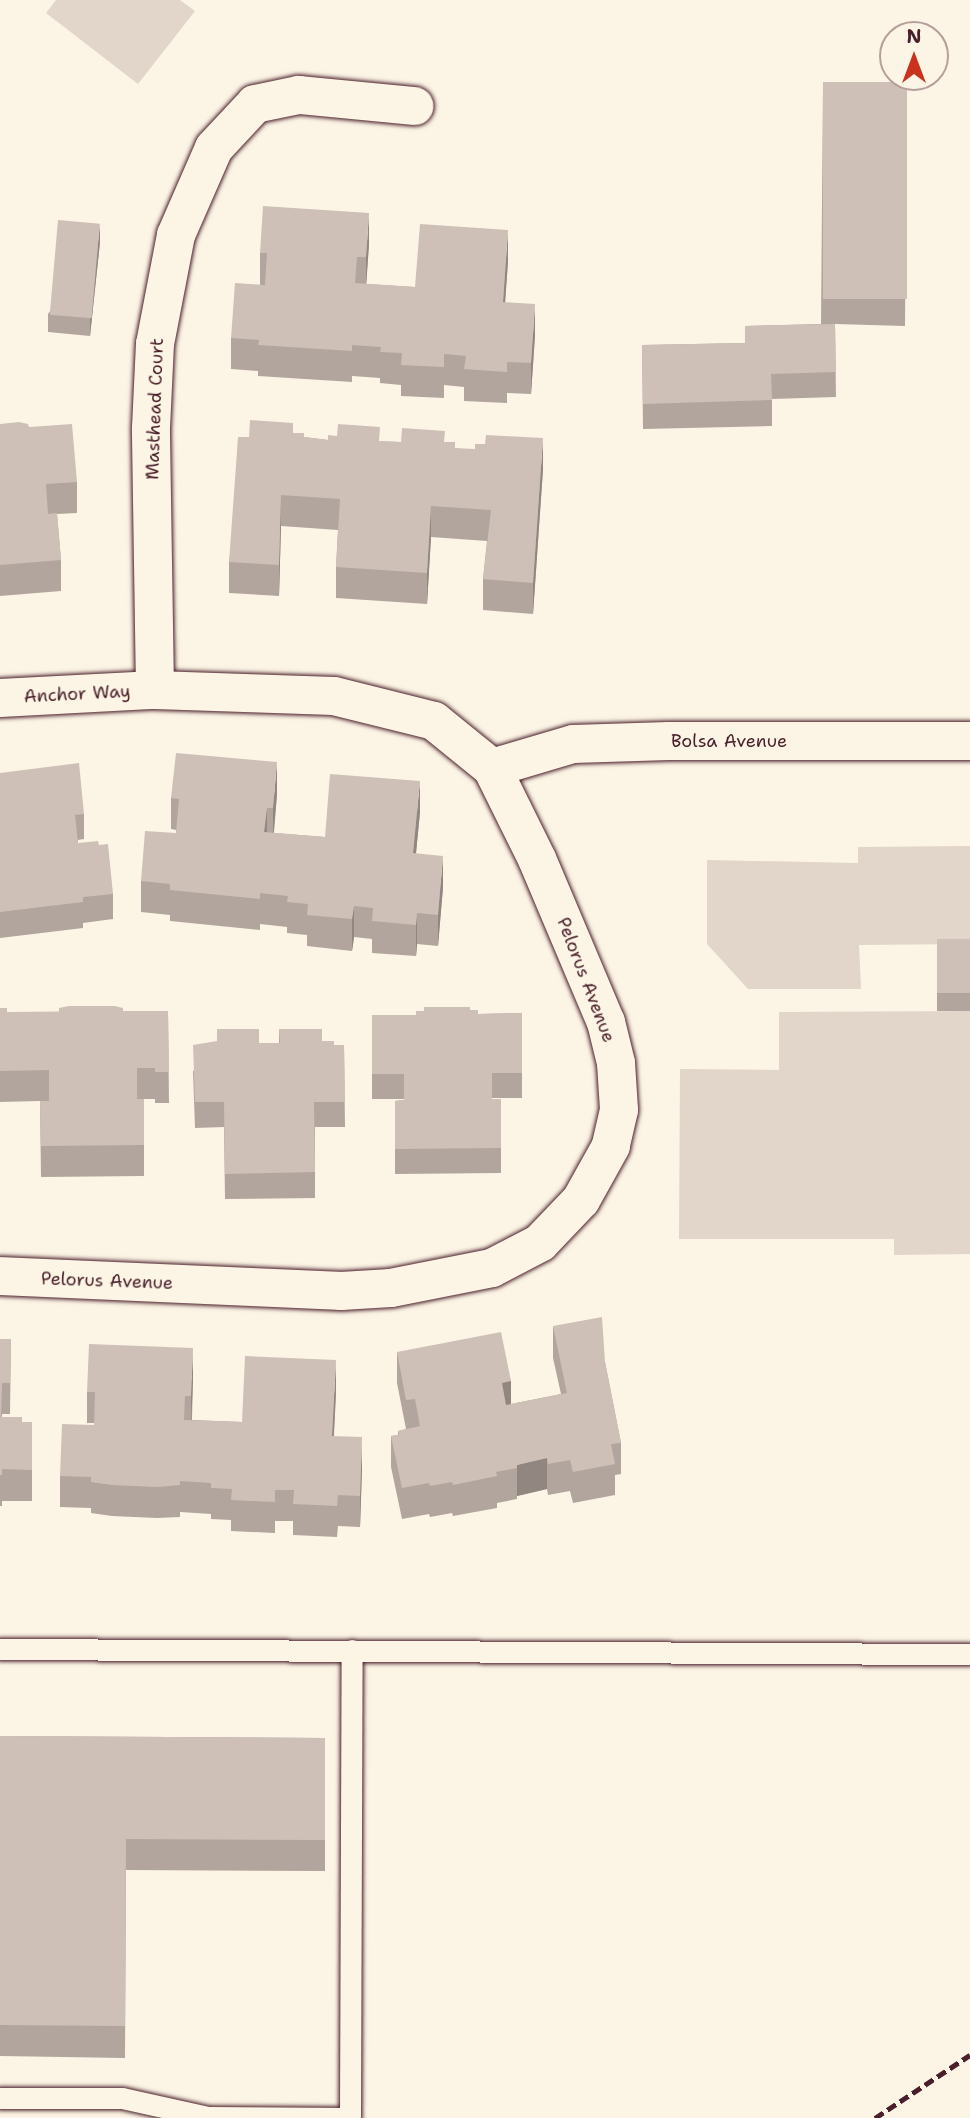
<!DOCTYPE html>
<style>
body{margin:0}
#map{position:relative;width:970px;height:2118px;overflow:hidden;background:#fcf5e5;font-family:"Shantell Sans",sans-serif}
div>[style]{position:absolute}
.green>*{inset:0;background:#e2d5ca}
.roads{filter:drop-shadow(0 0 2px #4a1f2b) drop-shadow(0 0 2px #4a1f2b)}
.service>*{height:21px;margin:-10.5px;padding:0 10.5px;transform-origin:10.5px;border-radius:10.5px;background:#fcf5e5}
.minor>*{height:38px;margin:-19px;padding:0 19px;transform-origin:19px;border-radius:19px;background:#fcf5e5}
.rail>*{height:5px;margin-top:-2.5px;transform-origin:0;background:repeating-linear-gradient(90deg,#4a1f2b 0 10px,transparent 0 15px)}
.wall>*{inset:0;background:#b2a59d;transform-origin:0 0}
.shaded-wall>*{inset:0;background:#918680;transform-origin:0 0}
.building>*{inset:0;background:#cfc0b7;transform-origin:0 0}
span{translate:-50% -50%;white-space:nowrap;text-align:center;line-height:1.15;-webkit-text-stroke:5px #fcf5e5;paint-order:stroke}
.street-label{font-size:18px;color:#4a1f2b}
.north{position:absolute;left:879px;top:21px;width:70px;height:70px;box-sizing:border-box;background:#fcf5e5;border:2px solid #b59f9b;border-radius:50%;rotate:0deg;font-size:19px;font-weight:700;line-height:28px;text-align:center;color:#4a1f2b}
.north::after{content:'';display:block;margin:auto;width:24px;height:32px;background:#c8321e;clip-path:polygon(50% 0,100% 100%,50% 72%,0 100%)}
</style>
<div id="map">
<div class="green">
<div style="clip-path:polygon(56px 0,180px 0,195px 11px,138px 84px,46px 13px)"></div>
<div style="clip-path:polygon(970px 846px,970px 944px,859px 945px,861px 989px,748px 989px,707px 944px,707px 860px,858px 863px,858px 847px)"></div>
<div style="clip-path:polygon(970px 1011px,970px 1254px,894px 1255px,894px 1239px,679px 1239px,680px 1069px,779px 1070px,779px 1012px)"></div>
</div>
<div class="roads">
<div class="service">
<div style="left:0;top:1649px;width:970px;rotate:0.3deg"></div>
<div style="left:0;top:2098px;width:122px"></div>
<div style="left:122px;top:2098px;width:88px;rotate:12.5deg"></div>
<div style="left:208px;top:2117px;width:142px;rotate:0.4deg"></div>
<div style="left:350px;top:2118px;width:468px;rotate:-89.8deg"></div>
</div>
<div class="minor">
<div style="left:155px;top:690px;width:262px;rotate:-90.9deg"></div>
<div style="left:151px;top:428px;width:84px;rotate:-87.3deg"></div>
<div style="left:155px;top:344px;width:111px;rotate:-79.1deg"></div>
<div style="left:176px;top:235px;width:95px;rotate:-66.4deg"></div>
<div style="left:214px;top:148px;width:60px;rotate:-47deg"></div>
<div style="left:255px;top:104px;width:45px;rotate:-11.6deg"></div>
<div style="left:299px;top:95px;width:116px;rotate:5.5deg"></div>
<div style="left:0;top:698px;width:155px;rotate:-3deg"></div>
<div style="left:155px;top:690px;width:179px;rotate:1.9deg"></div>
<div style="left:334px;top:696px;width:103px;rotate:14deg"></div>
<div style="left:434px;top:721px;width:75px;rotate:39deg"></div>
<div style="left:492px;top:768px;width:102px;rotate:63.7deg"></div>
<div style="left:537px;top:859px;width:177px;rotate:67.1deg"></div>
<div style="left:606px;top:1022px;width:42px;rotate:76.3deg"></div>
<div style="left:616px;top:1063px;width:47px;rotate:86.3deg"></div>
<div style="left:619px;top:1110px;width:37px;rotate:103deg"></div>
<div style="left:611px;top:1146px;width:62px;rotate:119.1deg"></div>
<div style="left:581px;top:1200px;width:59px;rotate:133.6deg"></div>
<div style="left:540px;top:1243px;width:54px;rotate:152.5deg"></div>
<div style="left:492px;top:1268px;width:103px;rotate:168.8deg"></div>
<div style="left:391px;top:1288px;width:50px;rotate:176.6deg"></div>
<div style="left:341px;top:1291px;width:341px;rotate:-177.5deg"></div>
<div style="left:492px;top:768px;width:84px;rotate:-16.5deg"></div>
<div style="left:573px;top:744px;width:96px;rotate:-1.8deg"></div>
<div style="left:669px;top:741px;width:301px"></div>
</div>
</div>
<div class="rail">
<div style="left:875px;top:2118px;width:114px;rotate:-33.6deg"></div>
</div>
<div class="wall">
<div style="clip-path:polygon(823px 82px,907px 82px,905px 326px,835px 324px,836px 397px,772px 399px,772px 426px,643px 429px,642px 345px,745px 343px,745px 326px,821px 324px)"></div>
<div style="clip-path:polygon(100px 242px,90px 336px,48px 332px,48px 314px)"></div>
<div style="clip-path:polygon(369px 244px,366px 284px,415px 287px,508px 261px,505px 302px,535px 335px,531px 394px,507px 393px,507px 403px,464px 401px,464px 387px,444px 385px,444px 398px,401px 396px,401px 385px,380px 383px,380px 378px,352px 376px,352px 382px,258px 376px,258px 371px,231px 369px,231px 338px,265px 285px,260px 285px,260px 253px)"></div>
<div style="clip-path:polygon(0 424px,29px 427px,77px 482px,77px 513px,57px 514px,61px 560px,61px 591px,0 596px)"></div>
<div style="clip-path:polygon(293px 433px,304px 437px,328px 440px,401px 442px,445px 442px,455px 448px,543px 469px,533px 614px,483px 610px,483px 579px,487px 541px,431px 537px,427px 604px,336px 598px,336px 567px,338px 530px,281px 526px,279px 596px,229px 593px,229px 562px,249px 437px)"></div>
<div style="clip-path:polygon(0 773px,84px 814px,84px 839px,78px 840px,78px 843px,113px 894px,113px 919px,83px 923px,83px 928px,0 938px)"></div>
<div style="clip-path:polygon(277px 794px,274px 833px,325px 837px,420px 812px,416px 853px,443px 887px,438px 946px,417px 944px,416px 956px,372px 953px,372px 939px,354px 937px,352px 951px,307px 946px,307px 935px,287px 933px,287px 927px,260px 924px,260px 930px,170px 921px,170px 915px,141px 912px,141px 881px,176px 833px,176px 830px,171px 829px,171px 798px)"></div>
<div style="left:970px;top:939px;width:72px;height:33px;rotate:90deg"></div>
<div style="clip-path:polygon(0 1008px,7px 1012px,168px 1011px,169px 1103px,155px 1103px,155px 1099px,137px 1099px,144px 1099px,144px 1176px,41px 1177px,40px 1101px,0 1102px)"></div>
<div style="clip-path:polygon(470px 1010px,478px 1014px,522px 1013px,522px 1098px,492px 1098px,492px 1099px,501px 1099px,501px 1173px,395px 1174px,395px 1101px,404px 1100px,404px 1099px,372px 1099px,372px 1015px,416px 1015px)"></div>
<div style="clip-path:polygon(279px 1029px,322px 1041px,334px 1045px,344px 1045px,345px 1127px,315px 1127px,315px 1198px,225px 1199px,224px 1127px,195px 1128px,193px 1071px,259px 1043px,279px 1043px)"></div>
<div style="clip-path:polygon(553px 1326px,605px 1362px,621px 1443px,621px 1474px,615px 1475px,615px 1495px,573px 1503px,570px 1491px,548px 1495px,547px 1489px,517px 1496px,517px 1499px,497px 1503px,497px 1508px,453px 1516px,452px 1513px,430px 1517px,429px 1514px,402px 1519px,391px 1467px,391px 1436px,398px 1435px,398px 1431px,406px 1429px,397px 1383px,397px 1352px,511px 1404px,561px 1394px,553px 1358px)"></div>
<div style="clip-path:polygon(0 1339px,11px 1339px,10px 1414px,2px 1414px,2px 1417px,22px 1422px,32px 1422px,32px 1501px,2px 1501px,2px 1506px,0 1506px)"></div>
<div style="clip-path:polygon(193px 1379px,192px 1420px,242px 1422px,336px 1392px,334px 1436px,362px 1469px,360px 1527px,338px 1526px,337px 1537px,293px 1535px,293px 1521px,275px 1521px,275px 1533px,231px 1531px,231px 1520px,211px 1519px,211px 1514px,180px 1512px,180px 1517px,157px 1518px,112px 1516px,91px 1513px,91px 1508px,60px 1507px,60px 1476px,94px 1425px,94px 1423px,87px 1423px,87px 1392px)"></div>
<div style="clip-path:polygon(0 1736px,325px 1738px,325px 1871px,126px 1870px,125px 2058px,0 2056px)"></div>
</div>
<div class="shaded-wall">
<div style="clip-path:polygon(369px 213px,369px 244px,366px 288px,366px 257px)"></div>
<div style="clip-path:polygon(100px 224px,100px 242px,90px 336px,90px 318px)"></div>
<div style="clip-path:polygon(508px 230px,508px 261px,503px 333px,503px 302px)"></div>
<div style="clip-path:polygon(535px 304px,535px 335px,531px 394px,531px 363px)"></div>
<div style="clip-path:polygon(543px 438px,543px 469px,533px 614px,533px 583px)"></div>
<div style="clip-path:polygon(281px 495px,281px 526px,279px 596px,279px 565px)"></div>
<div style="clip-path:polygon(431px 506px,431px 537px,427px 604px,427px 573px)"></div>
<div style="clip-path:polygon(277px 762px,277px 794px,273px 839px,273px 808px)"></div>
<div style="clip-path:polygon(420px 781px,420px 812px,413px 884px,413px 853px)"></div>
<div style="clip-path:polygon(267px 808px,267px 839px,264px 832px)"></div>
<div style="clip-path:polygon(443px 856px,443px 887px,438px 946px,438px 915px)"></div>
<div style="clip-path:polygon(354px 906px,354px 937px,352px 951px,352px 919px)"></div>
<div style="clip-path:polygon(417px 913px,417px 944px,416px 956px,416px 925px)"></div>
<div style="clip-path:polygon(193px 1348px,193px 1379px,191px 1428px,191px 1396px)"></div>
<div style="clip-path:polygon(336px 1360px,336px 1392px,332px 1467px,332px 1436px)"></div>
<div style="left:511px;top:1381px;width:31px;height:9px;rotate:90deg"></div>
<div style="clip-path:polygon(362px 1437px,362px 1469px,360px 1527px,360px 1496px)"></div>
<div style="clip-path:polygon(547px 1458px,547px 1489px,517px 1496px,517px 1465px)"></div>
</div>
<div class="building">
<div style="left:823px;top:82px;width:84px;height:217px"></div>
<div style="clip-path:polygon(263px 206px,369px 213px,366px 257px,357px 257px,355px 283px,415px 287px,420px 224px,508px 230px,503px 302px,535px 304px,531px 363px,507px 362px,507px 372px,464px 369px,466px 356px,444px 354px,444px 367px,401px 365px,402px 353px,380px 352px,381px 347px,352px 345px,352px 351px,258px 345px,259px 340px,231px 338px,235px 283px,265px 285px,267px 253px,260px 253px)"></div>
<div style="left:58px;top:220px;width:42px;height:95px;rotate:5deg"></div>
<div style="clip-path:polygon(835px 324px,836px 372px,771px 374px,772px 400px,643px 404px,642px 345px,745px 343px,745px 326px)"></div>
<div style="clip-path:polygon(250px 420px,293px 423px,293px 433px,304px 433px,304px 437px,328px 440px,328px 435px,337px 436px,338px 424px,380px 427px,379px 441px,401px 442px,402px 428px,445px 431px,444px 442px,455px 442px,455px 448px,475px 449px,475px 444px,485px 444px,486px 435px,543px 438px,533px 583px,483px 579px,491px 510px,431px 506px,427px 573px,336px 567px,340px 499px,281px 495px,279px 565px,229px 562px,238px 437px,249px 437px)"></div>
<div style="clip-path:polygon(19px 422px,28px 424px,29px 427px,72px 424px,77px 482px,46px 484px,48px 514px,57px 513px,61px 560px,0 565px,0 424px)"></div>
<div style="clip-path:polygon(176px 753px,277px 762px,273px 808px,267px 808px,264px 832px,325px 837px,330px 774px,420px 781px,413px 853px,443px 856px,438px 915px,417px 913px,416px 925px,372px 921px,373px 908px,354px 906px,352px 919px,307px 915px,308px 904px,287px 902px,288px 896px,260px 893px,260px 899px,170px 890px,170px 884px,141px 881px,145px 831px,176px 833px,179px 799px,171px 798px)"></div>
<div style="clip-path:polygon(79px 763px,84px 814px,75px 815px,78px 843px,98px 841px,99px 845px,108px 844px,113px 894px,83px 897px,83px 902px,0 912px,0 773px)"></div>
<div style="left:970px;top:939px;width:54px;height:33px;rotate:90deg"></div>
<div style="clip-path:polygon(69px 1006px,115px 1006px,123px 1008px,123px 1011px,168px 1011px,169px 1072px,155px 1072px,155px 1068px,137px 1068px,137px 1099px,144px 1099px,144px 1145px,41px 1146px,40px 1101px,49px 1101px,49px 1070px,0 1071px,0 1008px,7px 1008px,7px 1012px,59px 1012px,59px 1008px)"></div>
<div style="clip-path:polygon(424px 1007px,470px 1007px,470px 1010px,478px 1010px,478px 1014px,522px 1013px,522px 1073px,492px 1073px,492px 1099px,501px 1099px,501px 1148px,395px 1149px,395px 1101px,404px 1100px,404px 1074px,372px 1074px,372px 1015px,416px 1015px,416px 1011px,424px 1011px)"></div>
<div style="clip-path:polygon(217px 1029px,259px 1029px,259px 1043px,280px 1043px,279px 1029px,322px 1029px,322px 1041px,334px 1041px,334px 1045px,344px 1045px,345px 1102px,314px 1102px,315px 1172px,225px 1174px,224px 1102px,195px 1102px,193px 1045px,217px 1041px)"></div>
<div style="clip-path:polygon(602px 1317px,605px 1362px,621px 1443px,611px 1444px,615px 1464px,573px 1472px,570px 1460px,548px 1464px,547px 1458px,517px 1465px,517px 1468px,496px 1472px,497px 1476px,453px 1485px,452px 1482px,430px 1486px,429px 1483px,402px 1488px,391px 1436px,399px 1435px,398px 1431px,420px 1426px,415px 1399px,406px 1400px,397px 1352px,501px 1332px,511px 1381px,502px 1383px,506px 1405px,567px 1393px,553px 1326px)"></div>
<div style="clip-path:polygon(0 1339px,11px 1339px,10px 1383px,2px 1383px,1px 1417px,22px 1417px,22px 1422px,32px 1422px,32px 1470px,2px 1469px,2px 1475px,0 1475px)"></div>
<div style="clip-path:polygon(89px 1344px,193px 1348px,191px 1396px,185px 1396px,184px 1420px,242px 1422px,245px 1356px,336px 1360px,332px 1436px,362px 1437px,360px 1496px,338px 1495px,337px 1506px,293px 1504px,294px 1490px,275px 1490px,275px 1502px,231px 1500px,232px 1489px,211px 1488px,211px 1483px,180px 1481px,180px 1485px,157px 1487px,112px 1485px,91px 1482px,91px 1477px,60px 1476px,62px 1424px,94px 1425px,95px 1392px,87px 1392px)"></div>
<div style="clip-path:polygon(0 1736px,325px 1738px,325px 1840px,126px 1839px,125px 2026px,0 2025px)"></div>
</div>
<div class="street-label">
<span style="left:155px;top:409px;rotate:-88deg">Masthead Court</span>
<span style="left:77px;top:694px;rotate:-3deg">Anchor Way</span>
<span style="left:729px;top:741px">Bolsa Avenue</span>
<span style="left:586px;top:980px;rotate:69deg">Pelorus Avenue</span>
<span style="left:107px;top:1281px;rotate:2deg">Pelorus Avenue</span>
</div>
<div class="north">N</div>
</div>
